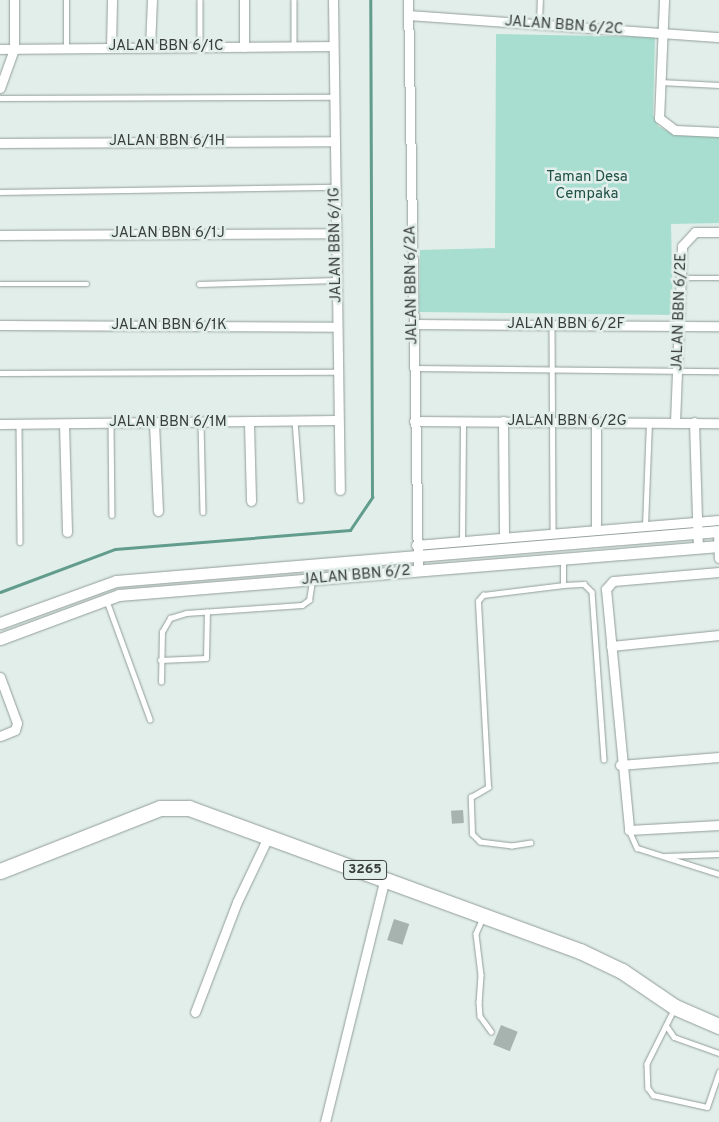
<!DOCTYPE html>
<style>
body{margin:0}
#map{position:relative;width:719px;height:1122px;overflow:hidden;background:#e2eeea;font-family:Overpass,sans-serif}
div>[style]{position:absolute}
.green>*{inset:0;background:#a8decf}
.stream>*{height:3px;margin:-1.5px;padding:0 1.5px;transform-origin:1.5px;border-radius:1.5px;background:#629c8c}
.building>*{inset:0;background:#a7b3af;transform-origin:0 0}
.roads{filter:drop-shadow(0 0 1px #919d99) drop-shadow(0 0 1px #919d99)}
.service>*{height:4.5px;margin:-2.25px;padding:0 2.25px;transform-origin:2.25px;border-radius:2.25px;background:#fff}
.minor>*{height:9px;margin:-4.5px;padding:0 4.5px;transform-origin:4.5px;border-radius:4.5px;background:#fff}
.tertiary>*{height:11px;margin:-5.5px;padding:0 5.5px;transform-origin:5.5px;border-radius:5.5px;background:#fff}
.primary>*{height:15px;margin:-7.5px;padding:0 7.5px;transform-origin:7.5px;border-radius:7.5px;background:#fff}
span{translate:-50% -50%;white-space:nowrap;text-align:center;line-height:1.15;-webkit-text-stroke:5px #e2eeea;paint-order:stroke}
.shield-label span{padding:1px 4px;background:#e2eeea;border:1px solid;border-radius:4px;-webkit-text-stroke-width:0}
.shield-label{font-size:14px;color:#393e3d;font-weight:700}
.street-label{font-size:15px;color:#393e3d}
.park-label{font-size:15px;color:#1f5045}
</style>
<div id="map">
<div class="green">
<div style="clip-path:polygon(496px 34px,655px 37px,653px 115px,658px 126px,671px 133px,719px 136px,719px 223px,671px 224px,673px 315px,419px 312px,420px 250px,495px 248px)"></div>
</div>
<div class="stream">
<div style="left:0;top:592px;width:123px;rotate:-20.5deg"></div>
<div style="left:115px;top:549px;width:236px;rotate:-4.6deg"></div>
<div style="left:350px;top:530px;width:40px;rotate:-56deg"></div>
<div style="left:372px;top:497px;width:497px;rotate:-90.2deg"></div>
</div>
<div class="building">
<div style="left:463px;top:810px;width:13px;height:12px;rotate:86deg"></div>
<div style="left:394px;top:919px;width:16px;height:22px;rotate:18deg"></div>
<div style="left:501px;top:1025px;width:18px;height:21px;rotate:22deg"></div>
</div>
<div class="roads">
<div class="service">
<div style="left:200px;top:0;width:47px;rotate:90deg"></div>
<div style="left:294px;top:0;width:46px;rotate:90deg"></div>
<div style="left:539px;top:24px;width:24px;rotate:-88deg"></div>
<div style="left:66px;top:48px;width:48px;rotate:-90deg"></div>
<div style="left:660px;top:82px;width:59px;rotate:2.9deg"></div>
<div style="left:0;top:98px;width:334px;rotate:-0.2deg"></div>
<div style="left:0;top:192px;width:335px;rotate:-0.9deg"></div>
<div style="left:681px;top:278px;width:38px"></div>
<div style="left:0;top:284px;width:87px"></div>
<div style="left:199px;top:284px;width:138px;rotate:-1.7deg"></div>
<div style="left:552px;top:325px;width:208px;rotate:89.7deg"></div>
<div style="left:415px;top:368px;width:304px;rotate:0.6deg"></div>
<div style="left:0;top:373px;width:338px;rotate:-0.2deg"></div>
<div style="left:295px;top:421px;width:79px;rotate:85.7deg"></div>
<div style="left:201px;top:423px;width:89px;rotate:88.7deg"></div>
<div style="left:19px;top:424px;width:118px;rotate:89.5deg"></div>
<div style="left:111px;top:424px;width:91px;rotate:89.4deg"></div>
<div style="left:645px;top:526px;width:104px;rotate:-87.8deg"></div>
<div style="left:462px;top:541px;width:120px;rotate:-89.5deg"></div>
<div style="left:563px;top:585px;width:21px;rotate:-3deg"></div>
<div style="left:584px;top:584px;width:11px;rotate:45deg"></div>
<div style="left:592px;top:592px;width:168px;rotate:85.9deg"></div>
<div style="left:107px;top:601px;width:126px;rotate:70deg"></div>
<div style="left:160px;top:660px;width:46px;rotate:-2.5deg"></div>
<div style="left:206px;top:658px;width:46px;rotate:-88.8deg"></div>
<div style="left:161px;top:682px;width:50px;rotate:-88.9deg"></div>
<div style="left:162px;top:632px;width:16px;rotate:-60deg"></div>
<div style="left:170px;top:618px;width:17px;rotate:-17deg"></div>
<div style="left:186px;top:613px;width:116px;rotate:-3.9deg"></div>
<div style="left:302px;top:605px;width:9px;rotate:-36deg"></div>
<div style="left:309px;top:600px;width:19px;rotate:-81deg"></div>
<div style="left:629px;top:830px;width:20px;rotate:66deg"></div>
<div style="left:637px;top:848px;width:86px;rotate:17.6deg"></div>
<div style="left:531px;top:843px;width:19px;rotate:171deg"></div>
<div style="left:512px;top:846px;width:32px;rotate:-173deg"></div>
<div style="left:480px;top:842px;width:11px;rotate:-135deg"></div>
<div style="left:472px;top:834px;width:37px;rotate:-92deg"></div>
<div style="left:471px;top:797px;width:20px;rotate:-30deg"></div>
<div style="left:488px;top:787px;width:186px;rotate:-93.1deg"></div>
<div style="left:478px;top:601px;width:8px;rotate:-50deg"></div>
<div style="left:483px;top:595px;width:81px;rotate:-7.1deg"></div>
<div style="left:563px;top:585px;width:26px;rotate:-90deg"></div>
<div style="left:665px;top:856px;width:54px;rotate:-2.1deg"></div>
<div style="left:483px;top:918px;width:17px;rotate:114deg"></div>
<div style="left:476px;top:934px;width:41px;rotate:83deg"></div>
<div style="left:481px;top:975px;width:27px;rotate:94deg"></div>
<div style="left:479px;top:1002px;width:14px;rotate:86deg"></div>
<div style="left:480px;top:1016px;width:19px;rotate:54deg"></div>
<div style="left:674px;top:1010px;width:60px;rotate:116.6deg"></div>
<div style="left:647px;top:1064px;width:24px;rotate:88deg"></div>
<div style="left:648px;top:1088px;width:9px;rotate:54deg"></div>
<div style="left:653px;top:1095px;width:55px;rotate:12.5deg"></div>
<div style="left:707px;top:1107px;width:37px;rotate:-71deg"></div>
<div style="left:666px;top:1025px;width:14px;rotate:56deg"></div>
<div style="left:674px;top:1037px;width:48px;rotate:19.6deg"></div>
</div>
<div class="minor">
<div style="left:333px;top:0;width:490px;rotate:89.2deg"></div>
<div style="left:408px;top:0;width:570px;rotate:88.99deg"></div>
<div style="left:664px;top:0;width:118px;rotate:92.4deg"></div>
<div style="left:659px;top:118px;width:20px;rotate:37deg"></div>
<div style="left:675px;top:130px;width:44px;rotate:2.6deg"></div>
<div style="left:409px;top:15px;width:311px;rotate:4.1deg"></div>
<div style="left:150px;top:47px;width:47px;rotate:-87.6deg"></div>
<div style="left:244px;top:47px;width:47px;rotate:-90deg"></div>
<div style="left:111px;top:48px;width:48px;rotate:-88.8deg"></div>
<div style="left:0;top:49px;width:333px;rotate:-0.5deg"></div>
<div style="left:0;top:88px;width:41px;rotate:-70.3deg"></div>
<div style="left:14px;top:49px;width:49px;rotate:-90deg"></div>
<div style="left:0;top:143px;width:334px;rotate:-0.3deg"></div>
<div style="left:0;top:235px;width:336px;rotate:-0.3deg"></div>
<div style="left:413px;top:324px;width:306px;rotate:0.4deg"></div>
<div style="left:0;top:325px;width:337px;rotate:0.3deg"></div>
<div style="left:414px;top:421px;width:305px;rotate:0.4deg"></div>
<div style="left:503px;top:421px;width:116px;rotate:89.5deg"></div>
<div style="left:675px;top:422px;width:176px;rotate:-87.7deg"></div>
<div style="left:682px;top:246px;width:19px;rotate:-47deg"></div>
<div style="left:695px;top:232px;width:24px"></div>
<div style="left:694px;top:422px;width:125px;rotate:88.2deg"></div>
<div style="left:154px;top:423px;width:88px;rotate:87.4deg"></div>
<div style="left:249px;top:423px;width:78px;rotate:88.5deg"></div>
<div style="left:0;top:424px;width:337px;rotate:-0.7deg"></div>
<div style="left:64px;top:424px;width:108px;rotate:88.4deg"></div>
<div style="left:596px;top:530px;width:108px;rotate:-90deg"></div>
<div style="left:718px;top:532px;width:26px;rotate:88deg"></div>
<div style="left:416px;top:545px;width:304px;rotate:-4.7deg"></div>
<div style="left:719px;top:572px;width:106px;rotate:175.1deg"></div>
<div style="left:613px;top:581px;width:11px;rotate:131deg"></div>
<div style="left:606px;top:589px;width:242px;rotate:84.5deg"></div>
<div style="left:629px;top:830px;width:90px;rotate:-3.2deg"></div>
<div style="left:611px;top:646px;width:109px;rotate:-5.8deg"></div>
<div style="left:0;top:677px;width:49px;rotate:69.7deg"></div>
<div style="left:17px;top:723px;width:7px;rotate:106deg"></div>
<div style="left:15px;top:730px;width:16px;rotate:158deg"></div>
<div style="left:620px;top:765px;width:99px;rotate:-4.6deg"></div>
<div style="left:195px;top:1012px;width:118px;rotate:-69.1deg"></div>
<div style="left:237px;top:902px;width:74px;rotate:-64.5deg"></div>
<div style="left:325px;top:1122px;width:252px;rotate:-76.2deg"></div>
</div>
<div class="tertiary">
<div style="left:0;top:623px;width:123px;rotate:-19.9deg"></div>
<div style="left:116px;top:581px;width:605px;rotate:-4.74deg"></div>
<div style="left:0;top:639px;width:127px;rotate:-20.3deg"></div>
<div style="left:119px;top:595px;width:602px;rotate:-4.67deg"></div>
</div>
<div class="primary">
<div style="left:0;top:871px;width:172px;rotate:-21.5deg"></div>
<div style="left:160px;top:808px;width:29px"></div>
<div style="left:189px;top:808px;width:416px;rotate:20.1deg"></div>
<div style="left:580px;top:951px;width:47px;rotate:25.5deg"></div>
<div style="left:622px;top:971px;width:64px;rotate:34.2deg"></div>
<div style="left:675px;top:1007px;width:48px;rotate:23.4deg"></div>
</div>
</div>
<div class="shield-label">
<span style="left:365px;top:870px">3265</span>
</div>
<div class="street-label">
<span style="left:564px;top:26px;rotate:4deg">JALAN BBN 6/2C</span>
<span style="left:166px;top:47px">JALAN BBN 6/1C</span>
<span style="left:167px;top:142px">JALAN BBN 6/1H</span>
<span style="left:168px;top:234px">JALAN BBN 6/1J</span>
<span style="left:336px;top:245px;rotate:-91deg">JALAN BBN 6/1G</span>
<span style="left:412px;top:285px;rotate:-91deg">JALAN BBN 6/2A</span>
<span style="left:680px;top:312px;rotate:-88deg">JALAN BBN 6/2E</span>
<span style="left:566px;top:325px">JALAN BBN 6/2F</span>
<span style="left:169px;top:326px">JALAN BBN 6/1K</span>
<span style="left:567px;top:422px">JALAN BBN 6/2G</span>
<span style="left:168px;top:423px">JALAN BBN 6/1M</span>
<span style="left:356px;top:576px;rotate:-5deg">JALAN BBN 6/2</span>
</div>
<div class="park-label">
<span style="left:587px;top:186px">Taman Desa<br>Cempaka</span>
</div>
</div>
